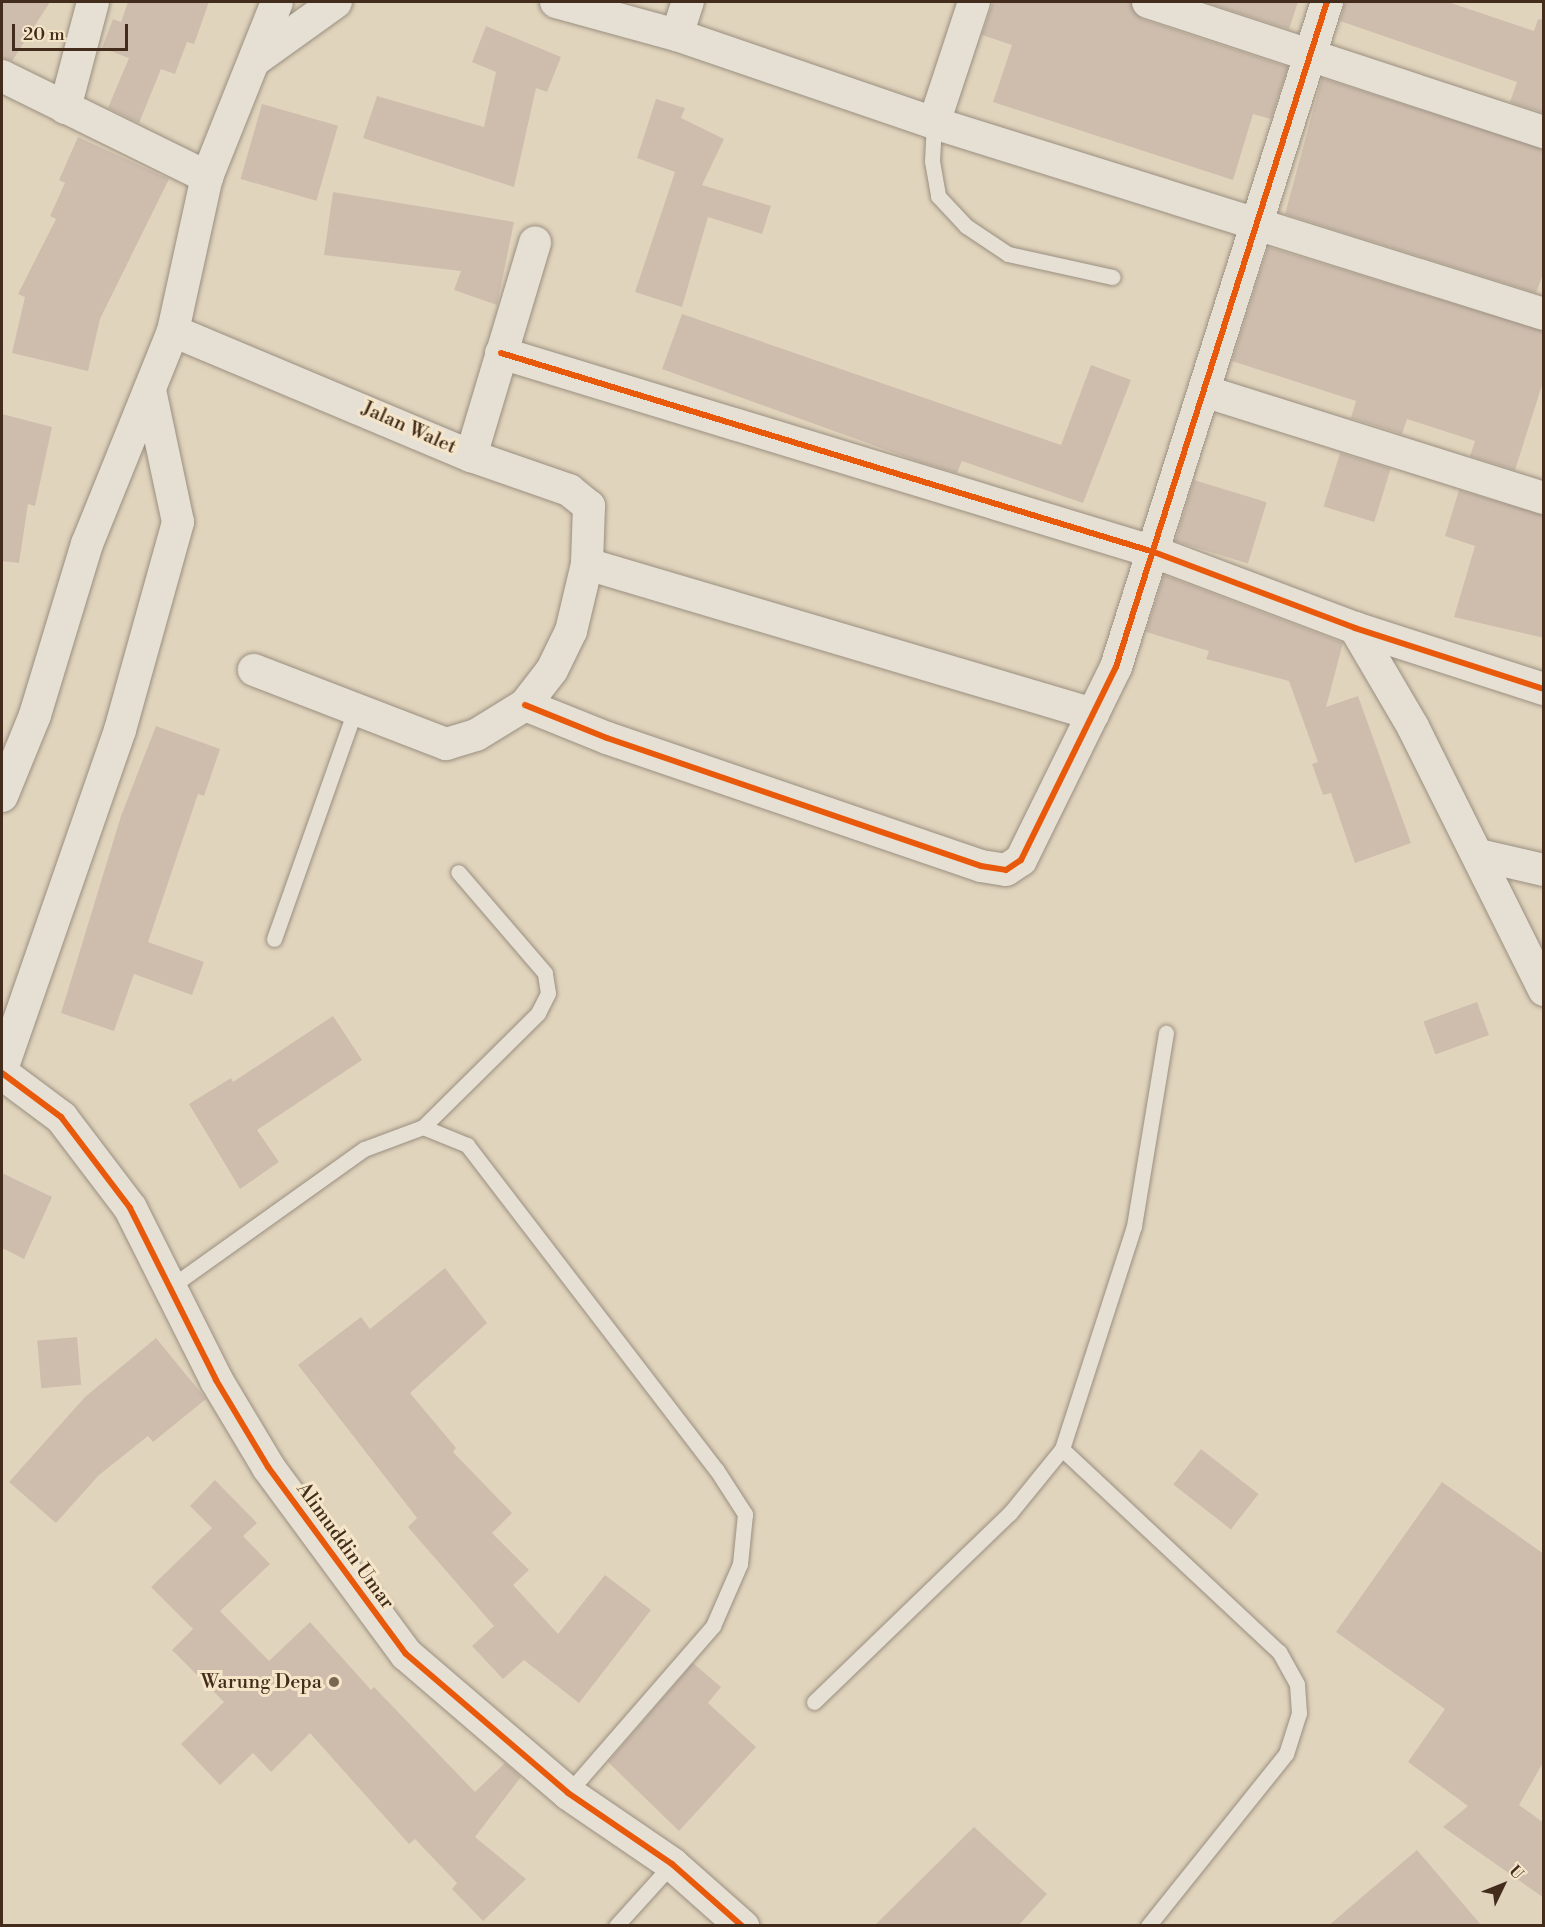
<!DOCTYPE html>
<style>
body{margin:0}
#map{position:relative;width:1545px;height:1927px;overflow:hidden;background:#e1d4bc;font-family:"Libre Bodoni",serif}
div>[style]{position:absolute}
.building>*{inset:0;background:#cebdad;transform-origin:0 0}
.roads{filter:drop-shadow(0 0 2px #9a8f80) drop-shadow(0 0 2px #9a8f80)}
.lane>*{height:15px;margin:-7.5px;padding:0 7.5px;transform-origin:7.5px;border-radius:7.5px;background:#e6e0d4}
.street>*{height:32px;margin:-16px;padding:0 16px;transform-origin:16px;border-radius:16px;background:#e6e0d4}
.secondary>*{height:33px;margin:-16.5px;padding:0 16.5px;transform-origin:16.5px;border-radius:16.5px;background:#e6e0d4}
.cycleway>*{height:6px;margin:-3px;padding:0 3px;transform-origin:3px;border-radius:3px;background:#e8590c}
.dots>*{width:16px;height:16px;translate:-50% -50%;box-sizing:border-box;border:3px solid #f5e6ca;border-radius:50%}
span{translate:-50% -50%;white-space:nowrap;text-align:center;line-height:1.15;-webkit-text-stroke:6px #f5e6ca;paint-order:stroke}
.street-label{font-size:20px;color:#432c1b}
.poi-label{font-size:20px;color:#432c1b}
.right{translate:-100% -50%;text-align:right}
.frame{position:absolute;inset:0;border:3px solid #432c1b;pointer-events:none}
.north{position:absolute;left:1473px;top:1855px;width:60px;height:60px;-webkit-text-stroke:4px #f5e6ca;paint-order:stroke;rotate:47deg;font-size:16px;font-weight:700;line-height:24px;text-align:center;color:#432c1b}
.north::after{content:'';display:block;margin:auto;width:21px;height:27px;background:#432c1b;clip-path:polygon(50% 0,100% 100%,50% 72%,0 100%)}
.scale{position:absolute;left:12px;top:24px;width:116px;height:27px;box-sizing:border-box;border:3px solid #432c1b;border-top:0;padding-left:8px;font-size:18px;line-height:21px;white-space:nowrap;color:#432c1b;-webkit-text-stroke:4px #f5e6ca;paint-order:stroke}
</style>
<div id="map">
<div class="building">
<div style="clip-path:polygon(2px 2px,50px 2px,12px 61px,2px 58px)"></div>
<div style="clip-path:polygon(128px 2px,209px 2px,194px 44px,187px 42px,175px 74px,161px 69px,139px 123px,108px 108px,129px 58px,102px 48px,113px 19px,121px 22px)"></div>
<div style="clip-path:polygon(993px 2px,1131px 2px,1142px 19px,1288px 67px,1271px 119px,1253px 114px,1233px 180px,993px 102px,1012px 45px,982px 35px)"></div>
<div style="clip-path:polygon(1204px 2px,1298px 2px,1289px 29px)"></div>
<div style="clip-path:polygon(1345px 2px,1448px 2px,1534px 31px,1538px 19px,1544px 20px,1544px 113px,1510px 102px,1517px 82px,1340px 21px)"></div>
<div style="clip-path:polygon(486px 26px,561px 57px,547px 92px,536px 88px,514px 187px,363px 138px,377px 96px,484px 127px,496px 72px,472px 62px)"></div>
<div style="clip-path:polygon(1322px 78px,1544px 149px,1544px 271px,1536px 293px,1285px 214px)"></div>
<div style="clip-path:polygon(656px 99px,685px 108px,681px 118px,724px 139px,702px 185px,771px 206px,762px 234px,708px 217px,682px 307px,635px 292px,675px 172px,637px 158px)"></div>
<div style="left:262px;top:104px;width:79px;height:78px;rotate:16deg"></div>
<div style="clip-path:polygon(78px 137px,169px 179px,100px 319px,88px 371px,12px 353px,25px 297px,18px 294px,56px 219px,50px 216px,65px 183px,59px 180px)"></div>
<div style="clip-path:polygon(333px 192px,514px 222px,497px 305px,454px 290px,461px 271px,324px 255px)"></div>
<div style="clip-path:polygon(1268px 247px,1544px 331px,1544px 379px,1515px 470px,1470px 456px,1475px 441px,1407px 419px,1402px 434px,1351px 418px,1356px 401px,1232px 361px)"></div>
<div style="clip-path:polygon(682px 314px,1061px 445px,1091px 365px,1131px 380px,1083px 503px,962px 461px,957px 473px,920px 462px,662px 369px)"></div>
<div style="clip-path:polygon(2px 414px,52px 427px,35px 506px,28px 504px,19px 563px,2px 561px)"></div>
<div style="left:1340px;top:453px;width:53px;height:56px;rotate:17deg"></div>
<div style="left:1194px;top:480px;width:76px;height:64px;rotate:17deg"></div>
<div style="clip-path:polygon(1459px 490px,1544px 515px,1544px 638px,1454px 617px,1475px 546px,1445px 536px)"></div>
<div style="clip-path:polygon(1164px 575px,1343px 643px,1326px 707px,1358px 696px,1411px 843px,1355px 863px,1331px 793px,1323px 795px,1312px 764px,1318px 762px,1289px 681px,1206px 659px,1209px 651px,1146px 632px)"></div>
<div style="clip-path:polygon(156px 726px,220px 749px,204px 796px,198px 794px,148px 942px,204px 962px,192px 995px,134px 974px,114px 1031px,61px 1013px,121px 816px)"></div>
<div style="left:1477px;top:1002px;width:35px;height:57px;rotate:70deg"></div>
<div style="clip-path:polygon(333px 1016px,362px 1060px,257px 1130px,279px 1162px,240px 1189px,189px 1104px,231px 1078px,233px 1082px)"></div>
<div style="clip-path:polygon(2px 1173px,52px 1197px,24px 1259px,2px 1248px)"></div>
<div style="clip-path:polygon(445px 1268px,487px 1323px,410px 1393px,456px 1448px,453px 1452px,512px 1513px,492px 1533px,529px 1570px,513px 1585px,558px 1634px,605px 1575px,651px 1610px,579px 1703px,524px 1660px,503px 1679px,472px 1646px,494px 1626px,408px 1527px,417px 1518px,298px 1365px,361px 1317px,370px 1329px)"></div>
<div style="left:77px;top:1337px;width:48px;height:40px;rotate:85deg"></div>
<div style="clip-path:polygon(156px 1338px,206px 1399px,153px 1442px,148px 1436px,99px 1475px,56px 1523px,9px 1482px,85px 1397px)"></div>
<div style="left:1201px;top:1449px;width:73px;height:45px;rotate:38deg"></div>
<div style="clip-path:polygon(215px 1480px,257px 1523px,243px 1536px,270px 1564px,220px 1611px,269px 1661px,310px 1622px,371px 1690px,374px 1687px,475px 1792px,505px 1763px,521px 1777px,475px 1837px,526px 1879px,483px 1921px,452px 1889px,457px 1883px,415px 1839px,409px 1844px,310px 1733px,271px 1772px,253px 1753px,220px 1785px,181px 1744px,224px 1702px,172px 1650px,193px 1629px,151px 1587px,212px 1528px,190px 1506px)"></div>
<div style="clip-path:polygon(1442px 1482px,1544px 1554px,1544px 1761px,1519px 1805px,1544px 1823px,1544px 1898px,1443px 1827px,1468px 1806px,1408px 1762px,1445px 1709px,1336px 1632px)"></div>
<div style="clip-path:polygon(693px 1663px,721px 1687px,708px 1703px,756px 1747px,679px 1831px,608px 1762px)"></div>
<div style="clip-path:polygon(974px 1827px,1047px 1894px,1018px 1926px,874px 1926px)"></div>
<div style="clip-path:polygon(1417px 1850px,1482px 1926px,1328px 1926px)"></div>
</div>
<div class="roads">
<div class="lane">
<div style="left:934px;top:123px;width:38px;rotate:93deg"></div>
<div style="left:932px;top:161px;width:36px;rotate:80deg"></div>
<div style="left:938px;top:196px;width:41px;rotate:47deg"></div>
<div style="left:966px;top:226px;width:50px;rotate:33.7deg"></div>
<div style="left:1008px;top:254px;width:107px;rotate:12.4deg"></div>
<div style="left:274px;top:939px;width:243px;rotate:-70.5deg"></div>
<div style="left:423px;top:1127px;width:162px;rotate:-44.7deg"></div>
<div style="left:538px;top:1013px;width:22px;rotate:-63deg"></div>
<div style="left:548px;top:993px;width:20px;rotate:-99deg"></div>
<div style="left:545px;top:973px;width:133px;rotate:-130.7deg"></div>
<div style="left:169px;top:1288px;width:239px;rotate:-35.5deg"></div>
<div style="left:364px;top:1149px;width:63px;rotate:-20.4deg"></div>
<div style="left:423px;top:1127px;width:48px;rotate:22.2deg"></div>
<div style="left:467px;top:1145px;width:409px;rotate:52.5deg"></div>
<div style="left:716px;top:1469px;width:54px;rotate:57.2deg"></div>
<div style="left:745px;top:1514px;width:50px;rotate:95.7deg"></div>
<div style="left:740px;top:1564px;width:68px;rotate:113.5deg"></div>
<div style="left:713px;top:1626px;width:221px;rotate:131deg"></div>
<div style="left:814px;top:1702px;width:272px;rotate:-44deg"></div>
<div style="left:1010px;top:1513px;width:82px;rotate:-50.9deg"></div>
<div style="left:616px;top:1926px;width:84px;rotate:-47.9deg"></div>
<div style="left:1148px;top:1926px;width:221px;rotate:-51.3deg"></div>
<div style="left:1286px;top:1754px;width:43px;rotate:-72.4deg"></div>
<div style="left:1299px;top:1713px;width:29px;rotate:-94deg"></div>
<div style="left:1297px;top:1684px;width:37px;rotate:-119deg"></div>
<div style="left:1279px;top:1652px;width:297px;rotate:-136.9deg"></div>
<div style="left:1062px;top:1449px;width:234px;rotate:-72.1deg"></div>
<div style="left:1134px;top:1226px;width:196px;rotate:-80.6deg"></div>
</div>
<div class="street">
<div style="left:556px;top:2px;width:125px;rotate:15.3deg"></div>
<div style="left:677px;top:35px;width:272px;rotate:18.9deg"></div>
<div style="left:934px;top:123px;width:639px;rotate:17.39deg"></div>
<div style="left:1148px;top:2px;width:417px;rotate:18.2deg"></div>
<div style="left:677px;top:35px;width:35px;rotate:-72deg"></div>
<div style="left:258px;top:58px;width:96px;rotate:-35.7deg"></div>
<div style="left:2px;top:76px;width:229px;rotate:26.2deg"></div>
<div style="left:65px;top:108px;width:110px;rotate:-75.2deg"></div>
<div style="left:934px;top:123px;width:127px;rotate:-71.7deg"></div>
<div style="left:173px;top:331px;width:323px;rotate:22.8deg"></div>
<div style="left:471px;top:456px;width:104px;rotate:19.1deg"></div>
<div style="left:569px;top:490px;width:26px;rotate:39deg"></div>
<div style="left:589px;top:506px;width:58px;rotate:92deg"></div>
<div style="left:587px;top:564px;width:69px;rotate:103.4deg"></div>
<div style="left:571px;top:631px;width:43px;rotate:116deg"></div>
<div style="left:552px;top:670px;width:44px;rotate:127.6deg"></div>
<div style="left:525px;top:705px;width:57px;rotate:148.5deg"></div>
<div style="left:476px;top:735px;width:31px;rotate:163deg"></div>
<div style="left:446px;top:744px;width:206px;rotate:-158.9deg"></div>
<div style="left:501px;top:353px;width:683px;rotate:16.95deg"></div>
<div style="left:1154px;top:552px;width:215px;rotate:20.7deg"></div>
<div style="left:1355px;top:628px;width:199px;rotate:17.9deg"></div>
<div style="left:1204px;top:391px;width:356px;rotate:17.5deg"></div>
<div style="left:471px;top:456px;width:223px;rotate:-73.3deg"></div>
<div style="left:587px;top:564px;width:528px;rotate:16.51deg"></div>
<div style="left:1355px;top:628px;width:115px;rotate:59.6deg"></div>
<div style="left:1413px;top:727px;width:294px;rotate:63.5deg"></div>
<div style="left:525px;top:705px;width:88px;rotate:21.9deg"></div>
<div style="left:607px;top:738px;width:395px;rotate:18.9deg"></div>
<div style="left:981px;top:866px;width:25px;rotate:9deg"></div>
<div style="left:1006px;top:870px;width:18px;rotate:-34deg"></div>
<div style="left:1021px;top:860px;width:215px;rotate:-63.8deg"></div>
<div style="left:1116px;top:667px;width:698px;rotate:-72.4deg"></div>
<div style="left:2px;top:796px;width:87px;rotate:-67.8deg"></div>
<div style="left:35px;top:715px;width:179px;rotate:-73.1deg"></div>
<div style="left:87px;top:544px;width:230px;rotate:-68deg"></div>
<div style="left:173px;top:331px;width:158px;rotate:-77.6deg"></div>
<div style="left:207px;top:177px;width:188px;rotate:-68.2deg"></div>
<div style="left:1479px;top:855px;width:67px;rotate:13deg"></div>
<div style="left:2px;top:1069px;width:359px;rotate:-70.8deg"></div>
<div style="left:120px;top:730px;width:216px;rotate:-74.4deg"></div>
<div style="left:178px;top:522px;width:135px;rotate:-102deg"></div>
</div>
<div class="secondary">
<div style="left:2px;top:1073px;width:74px;rotate:36.7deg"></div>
<div style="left:61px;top:1117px;width:114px;rotate:52.8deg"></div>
<div style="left:130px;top:1208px;width:192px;rotate:63.4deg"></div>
<div style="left:216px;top:1380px;width:101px;rotate:59.1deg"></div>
<div style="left:268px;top:1467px;width:232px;rotate:53.6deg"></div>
<div style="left:406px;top:1654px;width:213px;rotate:40.6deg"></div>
<div style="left:568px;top:1793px;width:126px;rotate:34.3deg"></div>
<div style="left:672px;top:1864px;width:94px;rotate:41.5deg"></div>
</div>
</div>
<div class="cycleway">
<div style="left:501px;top:353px;width:683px;rotate:16.95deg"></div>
<div style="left:1154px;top:552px;width:215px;rotate:20.7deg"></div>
<div style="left:1355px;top:628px;width:199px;rotate:17.9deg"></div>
<div style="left:525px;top:705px;width:88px;rotate:21.9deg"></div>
<div style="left:607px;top:738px;width:395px;rotate:18.9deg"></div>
<div style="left:981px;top:866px;width:25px;rotate:9deg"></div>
<div style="left:1006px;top:870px;width:18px;rotate:-34deg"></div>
<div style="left:1021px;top:860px;width:215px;rotate:-63.8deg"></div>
<div style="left:1116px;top:667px;width:698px;rotate:-72.4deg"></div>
<div style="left:2px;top:1073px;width:74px;rotate:36.7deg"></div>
<div style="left:61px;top:1117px;width:114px;rotate:52.8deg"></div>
<div style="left:130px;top:1208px;width:192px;rotate:63.4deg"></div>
<div style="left:216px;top:1380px;width:101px;rotate:59.1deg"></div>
<div style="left:268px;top:1467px;width:232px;rotate:53.6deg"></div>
<div style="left:406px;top:1654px;width:213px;rotate:40.6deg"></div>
<div style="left:568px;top:1793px;width:126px;rotate:34.3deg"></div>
<div style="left:672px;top:1864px;width:94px;rotate:41.5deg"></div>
</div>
<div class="dots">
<div style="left:334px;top:1682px;background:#7a6753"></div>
</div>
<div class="street-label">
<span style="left:409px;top:428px;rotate:24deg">Jalan Walet</span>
<span style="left:345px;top:1546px;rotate:54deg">Alimuddin Umar</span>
</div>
<div class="poi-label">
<span class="right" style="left:322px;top:1682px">Warung Depa</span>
</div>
<div class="frame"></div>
<div class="north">U</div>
<div class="scale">20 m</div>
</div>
